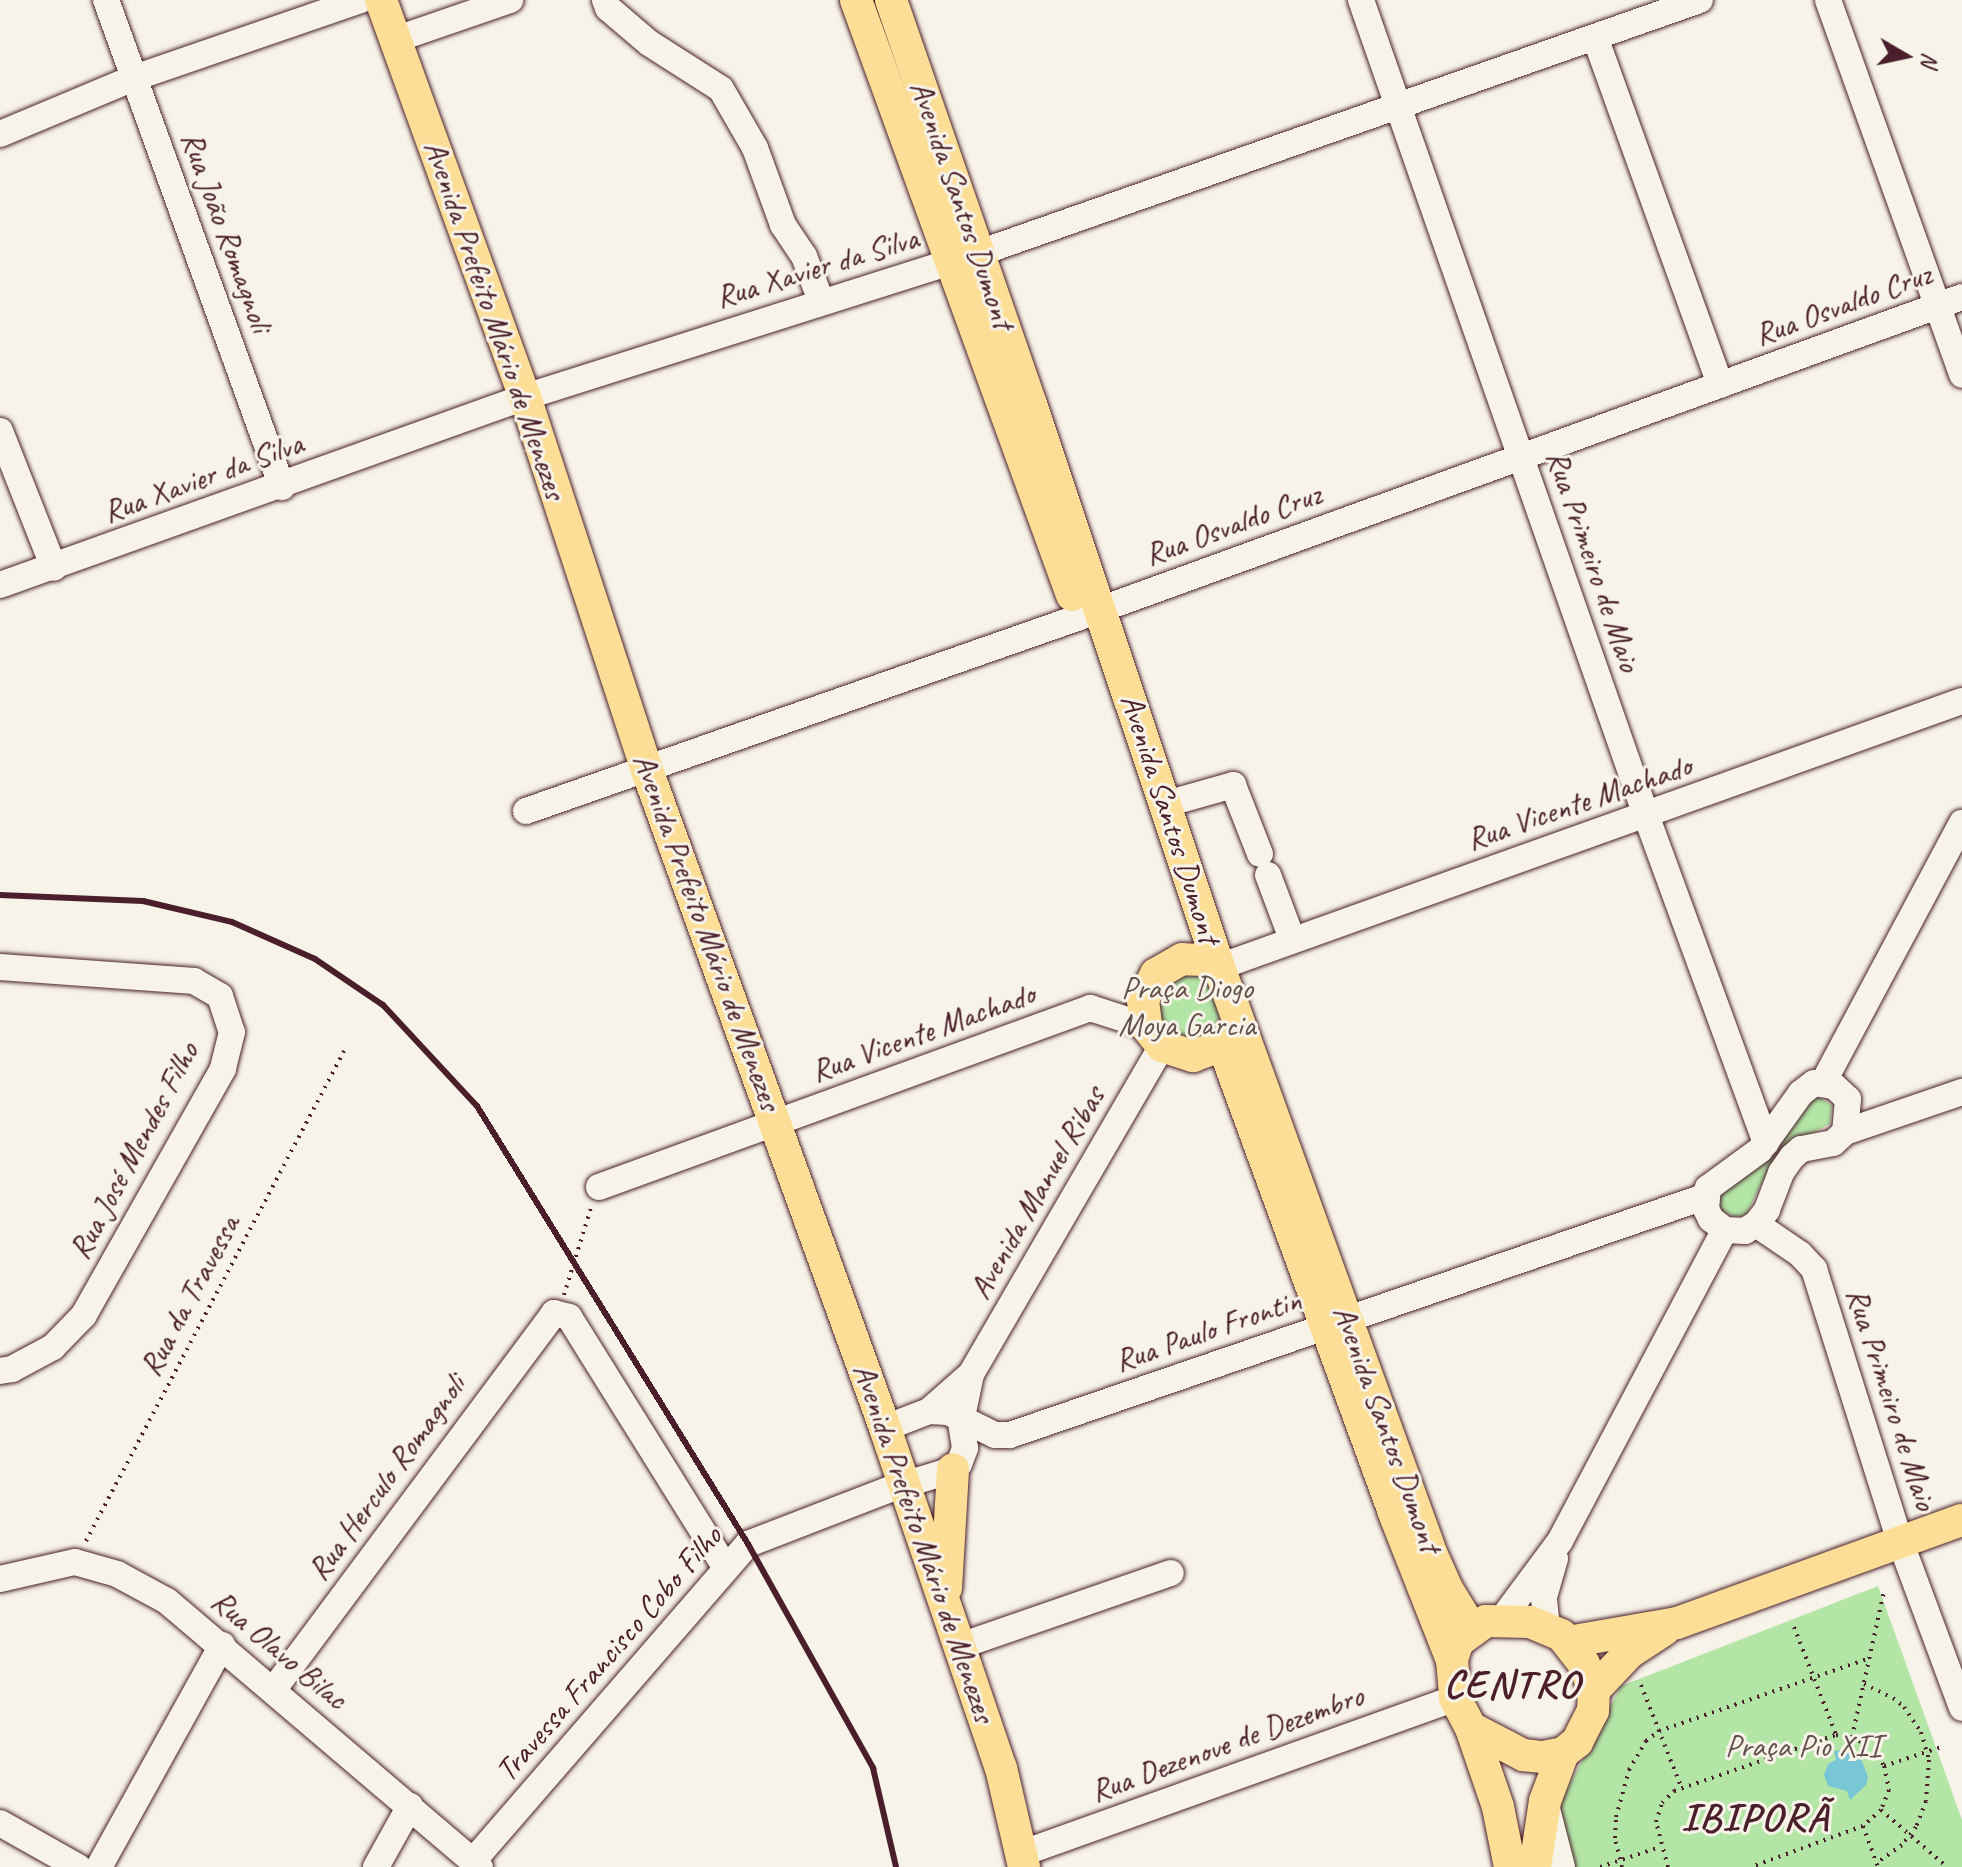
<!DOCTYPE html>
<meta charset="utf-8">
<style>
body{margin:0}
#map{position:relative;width:1962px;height:1867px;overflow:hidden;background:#f7f3e8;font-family:Caveat,sans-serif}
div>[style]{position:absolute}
.green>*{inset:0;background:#b3e5a6}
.round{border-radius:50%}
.water>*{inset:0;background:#78c6d6}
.path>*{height:4px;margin-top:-2px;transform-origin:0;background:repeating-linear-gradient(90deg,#4a1f2b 0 2px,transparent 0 8px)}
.roads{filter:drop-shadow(0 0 2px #4a1f2b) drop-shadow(0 0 2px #4a1f2b)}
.minor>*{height:26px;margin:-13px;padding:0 13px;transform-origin:13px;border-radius:13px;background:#f7f3e8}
.major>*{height:32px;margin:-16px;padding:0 16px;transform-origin:16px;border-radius:16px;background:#fdde96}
.rail>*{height:6px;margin:-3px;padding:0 3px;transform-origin:3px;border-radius:3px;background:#4a1f2b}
span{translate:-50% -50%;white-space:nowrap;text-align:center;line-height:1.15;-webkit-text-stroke:6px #f7f3e8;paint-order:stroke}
.street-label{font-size:32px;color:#4a1f2b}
.park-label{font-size:32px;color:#64504a}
.district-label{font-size:40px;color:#4a1f2b;font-weight:700;letter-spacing:2px}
.north{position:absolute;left:1866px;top:16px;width:80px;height:80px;-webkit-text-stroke:6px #f7f3e8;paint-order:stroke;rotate:99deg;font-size:22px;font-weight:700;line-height:32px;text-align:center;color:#4a1f2b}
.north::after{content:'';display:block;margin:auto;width:28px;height:36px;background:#4a1f2b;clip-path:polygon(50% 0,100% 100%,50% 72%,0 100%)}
</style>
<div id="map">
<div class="green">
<div class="round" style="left:1155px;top:974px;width:66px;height:66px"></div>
<div style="clip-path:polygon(1812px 1098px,1821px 1098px,1832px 1106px,1830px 1124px,1800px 1139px,1772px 1163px,1746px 1215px,1735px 1217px,1722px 1211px,1719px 1204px,1721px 1192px)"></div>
<div style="clip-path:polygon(1878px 1586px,1962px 1820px,1962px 1867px,1574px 1867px,1555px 1813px,1621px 1686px)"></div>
</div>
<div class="water">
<div style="clip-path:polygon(1847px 1749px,1860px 1756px,1868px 1777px,1866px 1785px,1850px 1800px,1847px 1791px,1828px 1786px,1824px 1775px,1828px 1764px,1836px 1760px,1834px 1751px)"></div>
</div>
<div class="path">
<div style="left:564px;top:1295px;width:91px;rotate:-72.8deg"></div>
<div style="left:86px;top:1541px;width:554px;rotate:-62.23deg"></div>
<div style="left:1794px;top:1627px;width:116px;rotate:68.7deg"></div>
<div style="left:1864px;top:1684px;width:32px;rotate:26deg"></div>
<div style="left:1893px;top:1698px;width:14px;rotate:39deg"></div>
<div style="left:1904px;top:1707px;width:30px;rotate:56deg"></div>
<div style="left:1921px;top:1732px;width:29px;rotate:74deg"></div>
<div style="left:1929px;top:1760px;width:41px;rotate:94.2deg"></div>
<div style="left:1926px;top:1801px;width:28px;rotate:111deg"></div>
<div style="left:1916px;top:1827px;width:23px;rotate:128deg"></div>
<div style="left:1902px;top:1845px;width:32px;rotate:145deg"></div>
<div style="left:1641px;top:1685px;width:112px;rotate:68.5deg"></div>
<div style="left:1852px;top:1737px;width:148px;rotate:-77.6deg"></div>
<div style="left:1884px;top:1766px;width:60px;rotate:-18.4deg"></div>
<div style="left:1881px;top:1810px;width:87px;rotate:40.8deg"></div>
<div style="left:1863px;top:1826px;width:44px;rotate:69.9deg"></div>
<div style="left:1600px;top:1867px;width:63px;rotate:-18.4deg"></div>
<div style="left:1622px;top:1867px;width:30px;rotate:-104deg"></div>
<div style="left:1615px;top:1838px;width:21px;rotate:-87deg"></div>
<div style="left:1616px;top:1817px;width:49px;rotate:-74.5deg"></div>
<div style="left:1629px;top:1770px;width:34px;rotate:-60deg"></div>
<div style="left:1646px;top:1741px;width:16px;rotate:-38deg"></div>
<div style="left:1659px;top:1731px;width:223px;rotate:-19.1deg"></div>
<div style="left:1668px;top:1867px;width:47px;rotate:-104.9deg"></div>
<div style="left:1656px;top:1822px;width:20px;rotate:-72deg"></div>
<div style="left:1662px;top:1803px;width:17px;rotate:-45deg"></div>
<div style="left:1674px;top:1791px;width:171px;rotate:-19.1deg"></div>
<div style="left:1836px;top:1735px;width:16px;rotate:7deg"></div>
<div style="left:1852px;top:1737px;width:25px;rotate:29deg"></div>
<div style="left:1874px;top:1749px;width:20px;rotate:60deg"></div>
<div style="left:1884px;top:1766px;width:25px;rotate:78deg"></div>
<div style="left:1889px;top:1790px;width:22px;rotate:112deg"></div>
<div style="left:1881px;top:1810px;width:24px;rotate:138deg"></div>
<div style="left:1863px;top:1826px;width:119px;rotate:159.9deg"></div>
</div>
<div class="roads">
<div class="minor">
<div style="left:106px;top:0;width:518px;rotate:70.13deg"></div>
<div style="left:605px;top:0;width:9px;rotate:69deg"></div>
<div style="left:608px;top:8px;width:54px;rotate:40.5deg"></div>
<div style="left:649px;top:43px;width:85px;rotate:32.6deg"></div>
<div style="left:721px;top:89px;width:68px;rotate:60deg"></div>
<div style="left:755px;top:148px;width:82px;rotate:70deg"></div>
<div style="left:783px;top:225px;width:37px;rotate:56deg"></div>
<div style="left:804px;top:256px;width:48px;rotate:69.3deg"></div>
<div style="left:1361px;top:0;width:863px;rotate:70.73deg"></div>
<div style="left:1646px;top:815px;width:349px;rotate:69.9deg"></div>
<div style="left:1828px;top:0;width:398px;rotate:70.3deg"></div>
<div style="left:1595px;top:37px;width:370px;rotate:70.2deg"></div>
<div style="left:394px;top:40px;width:123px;rotate:-19deg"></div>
<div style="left:0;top:134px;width:145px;rotate:-22.7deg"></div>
<div style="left:134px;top:78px;width:240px;rotate:-19deg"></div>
<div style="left:0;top:431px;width:147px;rotate:68.5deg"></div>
<div style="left:0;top:585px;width:558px;rotate:-19.7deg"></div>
<div style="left:525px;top:397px;width:476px;rotate:-17.6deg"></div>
<div style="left:979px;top:253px;width:764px;rotate:-19.34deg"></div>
<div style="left:1166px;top:804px;width:70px;rotate:-15.8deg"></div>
<div style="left:1233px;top:785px;width:74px;rotate:68.6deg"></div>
<div style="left:526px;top:811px;width:587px;rotate:-19.3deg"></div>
<div style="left:1080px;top:617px;width:938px;rotate:-19.94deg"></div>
<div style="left:1268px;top:875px;width:68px;rotate:69.4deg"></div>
<div style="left:0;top:967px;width:195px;rotate:4.1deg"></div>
<div style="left:194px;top:981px;width:30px;rotate:30deg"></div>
<div style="left:220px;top:996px;width:38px;rotate:72deg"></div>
<div style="left:232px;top:1032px;width:38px;rotate:104deg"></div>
<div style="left:223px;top:1069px;width:283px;rotate:119.5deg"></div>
<div style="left:84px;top:1315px;width:45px;rotate:134.1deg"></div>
<div style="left:53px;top:1347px;width:47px;rotate:151.8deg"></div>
<div style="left:12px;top:1369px;width:12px;rotate:171deg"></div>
<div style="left:1219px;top:967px;width:789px;rotate:-19.7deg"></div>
<div style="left:1814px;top:1083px;width:20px;rotate:9deg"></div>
<div style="left:1834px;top:1086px;width:19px;rotate:43deg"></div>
<div style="left:1848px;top:1099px;width:33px;rotate:95deg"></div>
<div style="left:1845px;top:1132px;width:16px;rotate:137deg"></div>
<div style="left:1833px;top:1143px;width:33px;rotate:169deg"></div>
<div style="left:1801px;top:1149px;width:12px;rotate:138deg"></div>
<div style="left:1792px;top:1157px;width:19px;rotate:125deg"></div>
<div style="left:1781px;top:1173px;width:40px;rotate:111deg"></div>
<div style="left:1767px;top:1210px;width:18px;rotate:128deg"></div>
<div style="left:1756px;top:1224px;width:13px;rotate:148deg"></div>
<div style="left:1745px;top:1231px;width:20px;rotate:-177deg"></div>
<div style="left:1725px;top:1230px;width:18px;rotate:-142deg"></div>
<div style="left:1711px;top:1219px;width:11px;rotate:-117deg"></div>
<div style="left:1706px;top:1209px;width:21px;rotate:-85deg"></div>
<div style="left:1708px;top:1188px;width:64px;rotate:-36.2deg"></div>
<div style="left:1760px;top:1150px;width:70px;rotate:-54.3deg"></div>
<div style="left:1801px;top:1093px;width:16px;rotate:-38deg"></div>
<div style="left:1823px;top:1083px;width:295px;rotate:-61.9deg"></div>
<div style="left:1845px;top:1132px;width:124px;rotate:-18.9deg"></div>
<div style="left:599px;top:1187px;width:523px;rotate:-20.03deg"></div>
<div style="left:1090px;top:1008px;width:59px;rotate:17.8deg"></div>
<div style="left:1756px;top:1224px;width:53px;rotate:34.3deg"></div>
<div style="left:1800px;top:1254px;width:21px;rotate:47deg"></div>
<div style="left:1814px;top:1269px;width:285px;rotate:72.5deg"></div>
<div style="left:1900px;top:1541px;width:178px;rotate:69.6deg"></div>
<div style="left:929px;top:1411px;width:19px;rotate:3deg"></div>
<div style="left:948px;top:1412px;width:52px;rotate:26.1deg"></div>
<div style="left:995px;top:1435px;width:15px"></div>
<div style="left:1010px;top:1435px;width:734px;rotate:-18.93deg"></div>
<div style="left:885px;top:1428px;width:47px;rotate:-21.1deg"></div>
<div style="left:929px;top:1411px;width:56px;rotate:-41.4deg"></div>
<div style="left:971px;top:1374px;width:380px;rotate:-59.8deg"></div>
<div style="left:0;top:1579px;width:77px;rotate:-12.8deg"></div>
<div style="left:75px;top:1562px;width:44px;rotate:15.9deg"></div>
<div style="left:117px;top:1574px;width:57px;rotate:28.4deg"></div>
<div style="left:167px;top:1601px;width:411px;rotate:40.4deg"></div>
<div style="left:1502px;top:1619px;width:97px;rotate:-53.4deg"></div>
<div style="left:1560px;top:1541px;width:352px;rotate:-62.1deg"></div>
<div style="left:1547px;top:1628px;width:31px;rotate:-96deg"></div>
<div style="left:1544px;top:1597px;width:40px;rotate:-74deg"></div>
<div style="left:960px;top:1646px;width:223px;rotate:-19.1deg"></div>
<div style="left:274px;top:1689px;width:469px;rotate:-53.3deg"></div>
<div style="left:554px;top:1313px;width:16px;rotate:15deg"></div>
<div style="left:569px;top:1317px;width:296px;rotate:58deg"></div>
<div style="left:1547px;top:1809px;width:60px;rotate:75.5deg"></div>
<div style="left:0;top:1823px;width:90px;rotate:29.4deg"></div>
<div style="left:1023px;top:1853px;width:459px;rotate:-19.7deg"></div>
<div style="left:474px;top:1860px;width:418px;rotate:-49.1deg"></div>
<div style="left:748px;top:1544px;width:155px;rotate:-21.1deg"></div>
<div style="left:893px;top:1488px;width:52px;rotate:-16.7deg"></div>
<div style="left:943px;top:1473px;width:18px;rotate:-29deg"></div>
<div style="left:959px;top:1464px;width:17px;rotate:-69deg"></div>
<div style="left:965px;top:1448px;width:26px;rotate:-99deg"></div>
<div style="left:961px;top:1422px;width:49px;rotate:-78.2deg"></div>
<div style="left:99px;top:1867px;width:254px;rotate:-61deg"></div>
<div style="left:376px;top:1867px;width:70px;rotate:-60.9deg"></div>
</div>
<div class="major">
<div style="left:381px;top:0;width:422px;rotate:70.1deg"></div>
<div style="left:525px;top:397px;width:392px;rotate:71.9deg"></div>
<div style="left:647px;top:770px;width:700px;rotate:70.11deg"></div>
<div style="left:885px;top:1428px;width:359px;rotate:71.2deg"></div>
<div style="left:1001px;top:1768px;width:102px;rotate:76.9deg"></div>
<div style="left:856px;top:0;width:633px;rotate:70.05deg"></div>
<div style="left:891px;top:0;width:428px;rotate:70.9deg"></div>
<div style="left:1031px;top:404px;width:594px;rotate:71.53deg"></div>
<div style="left:1219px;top:967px;width:625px;rotate:70.09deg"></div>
<div style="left:1432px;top:1555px;width:37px;rotate:66deg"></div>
<div style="left:1447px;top:1589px;width:46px;rotate:58.4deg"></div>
<div style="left:1219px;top:967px;width:16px;rotate:-153deg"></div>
<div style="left:1205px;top:960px;width:23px;rotate:-178deg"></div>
<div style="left:1182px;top:959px;width:30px;rotate:150deg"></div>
<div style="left:1156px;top:974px;width:29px;rotate:117deg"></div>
<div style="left:1143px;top:1000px;width:26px;rotate:83deg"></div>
<div style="left:1146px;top:1026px;width:26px;rotate:51deg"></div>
<div style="left:1162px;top:1046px;width:33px;rotate:18deg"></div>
<div style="left:1193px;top:1056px;width:32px;rotate:-20deg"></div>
<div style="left:1223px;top:1045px;width:21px;rotate:-53deg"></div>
<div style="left:1223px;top:1045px;width:498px;rotate:69.9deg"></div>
<div style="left:1394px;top:1513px;width:158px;rotate:68.5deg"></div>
<div style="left:946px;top:1588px;width:119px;rotate:-86.6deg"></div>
<div style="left:1568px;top:1642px;width:111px;rotate:-9.9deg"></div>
<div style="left:1677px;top:1623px;width:303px;rotate:-19.9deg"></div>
<div style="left:1594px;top:1690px;width:51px;rotate:-46.6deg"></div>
<div style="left:1629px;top:1653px;width:42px;rotate:-33.3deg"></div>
<div style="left:1471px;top:1728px;width:59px;rotate:27.4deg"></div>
<div style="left:1523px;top:1755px;width:20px;rotate:6deg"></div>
<div style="left:1543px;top:1757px;width:20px;rotate:-11deg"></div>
<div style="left:1563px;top:1753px;width:18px;rotate:-38deg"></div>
<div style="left:1577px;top:1742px;width:35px;rotate:-63deg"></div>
<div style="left:1593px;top:1711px;width:21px;rotate:-87deg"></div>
<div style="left:1594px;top:1690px;width:28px;rotate:-111deg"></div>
<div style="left:1584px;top:1664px;width:37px;rotate:-128deg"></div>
<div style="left:1561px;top:1635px;width:34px;rotate:-157deg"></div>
<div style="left:1530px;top:1622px;width:44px;rotate:-178.7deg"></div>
<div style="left:1486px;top:1621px;width:34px;rotate:144deg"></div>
<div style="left:1458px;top:1641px;width:20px;rotate:108deg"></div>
<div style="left:1452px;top:1660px;width:38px;rotate:85deg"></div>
<div style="left:1455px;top:1698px;width:34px;rotate:62deg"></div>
<div style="left:1471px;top:1728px;width:83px;rotate:71.1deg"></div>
<div style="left:1498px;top:1807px;width:61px;rotate:78.7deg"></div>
<div style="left:1535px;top:1867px;width:67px;rotate:-81.4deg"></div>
<div style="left:1545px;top:1801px;width:51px;rotate:-69.4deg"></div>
</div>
</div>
<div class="rail">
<div style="left:0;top:895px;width:143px;rotate:2.4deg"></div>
<div style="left:143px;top:901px;width:91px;rotate:13.3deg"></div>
<div style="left:232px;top:922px;width:91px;rotate:24deg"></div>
<div style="left:315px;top:959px;width:82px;rotate:34.1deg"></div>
<div style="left:383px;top:1005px;width:138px;rotate:47.1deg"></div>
<div style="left:477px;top:1106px;width:515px;rotate:58.25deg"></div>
<div style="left:748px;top:1544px;width:257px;rotate:60.8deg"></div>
<div style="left:873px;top:1768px;width:102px;rotate:76.9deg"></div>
</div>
<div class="street-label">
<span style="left:962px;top:205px;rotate:71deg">Avenida Santos Dumont</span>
<span style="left:226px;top:232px;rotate:70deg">Rua João Romagnoli</span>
<span style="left:817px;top:268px;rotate:-17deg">Rua Xavier da Silva</span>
<span style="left:1843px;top:305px;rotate:-20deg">Rua Osvaldo Cruz</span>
<span style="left:495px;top:320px;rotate:71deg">Avenida Prefeito Mário de Menezes</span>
<span style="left:203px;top:478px;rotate:-20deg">Rua Xavier da Silva</span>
<span style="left:1233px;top:525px;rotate:-20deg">Rua Osvaldo Cruz</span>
<span style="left:1593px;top:561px;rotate:71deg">Rua Primeiro de Maio</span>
<span style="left:1579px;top:803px;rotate:-19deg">Rua Vicente Machado</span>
<span style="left:1170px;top:819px;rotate:72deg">Avenida Santos Dumont</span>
<span style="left:707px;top:932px;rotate:70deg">Avenida Prefeito Mário de Menezes</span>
<span style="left:923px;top:1033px;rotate:-20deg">Rua Vicente Machado</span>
<span style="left:134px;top:1151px;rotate:-62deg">Rua José Mendes Filho</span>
<span style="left:1037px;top:1193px;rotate:-60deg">Avenida Manuel Ribas</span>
<span style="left:190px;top:1296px;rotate:-62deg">Rua da Travessa</span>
<span style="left:1208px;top:1331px;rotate:-19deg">Rua Paulo Frontin</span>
<span style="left:1891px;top:1399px;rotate:72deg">Rua Primeiro de Maio</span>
<span style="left:1387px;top:1429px;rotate:70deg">Avenida Santos Dumont</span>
<span style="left:387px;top:1478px;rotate:-54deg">Rua Herculo Romagnoli</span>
<span style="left:924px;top:1543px;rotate:71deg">Avenida Prefeito Mário de Menezes</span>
<span style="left:279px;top:1650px;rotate:40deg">Rua Olavo Bilac</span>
<span style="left:609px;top:1654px;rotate:-49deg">Travessa Francisco Cobo Filho</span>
<span style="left:1227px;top:1744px;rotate:-20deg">Rua Dezenove de Dezembro</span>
</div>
<div class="park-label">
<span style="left:1187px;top:1007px">Praça Diogo<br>Moya Garcia</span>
<span style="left:1803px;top:1746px">Praça Pio XII</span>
</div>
<div class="district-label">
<span style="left:1512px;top:1684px">CENTRO</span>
<span style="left:1755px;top:1817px">IBIPORÃ</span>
</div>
<div class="north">N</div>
</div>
